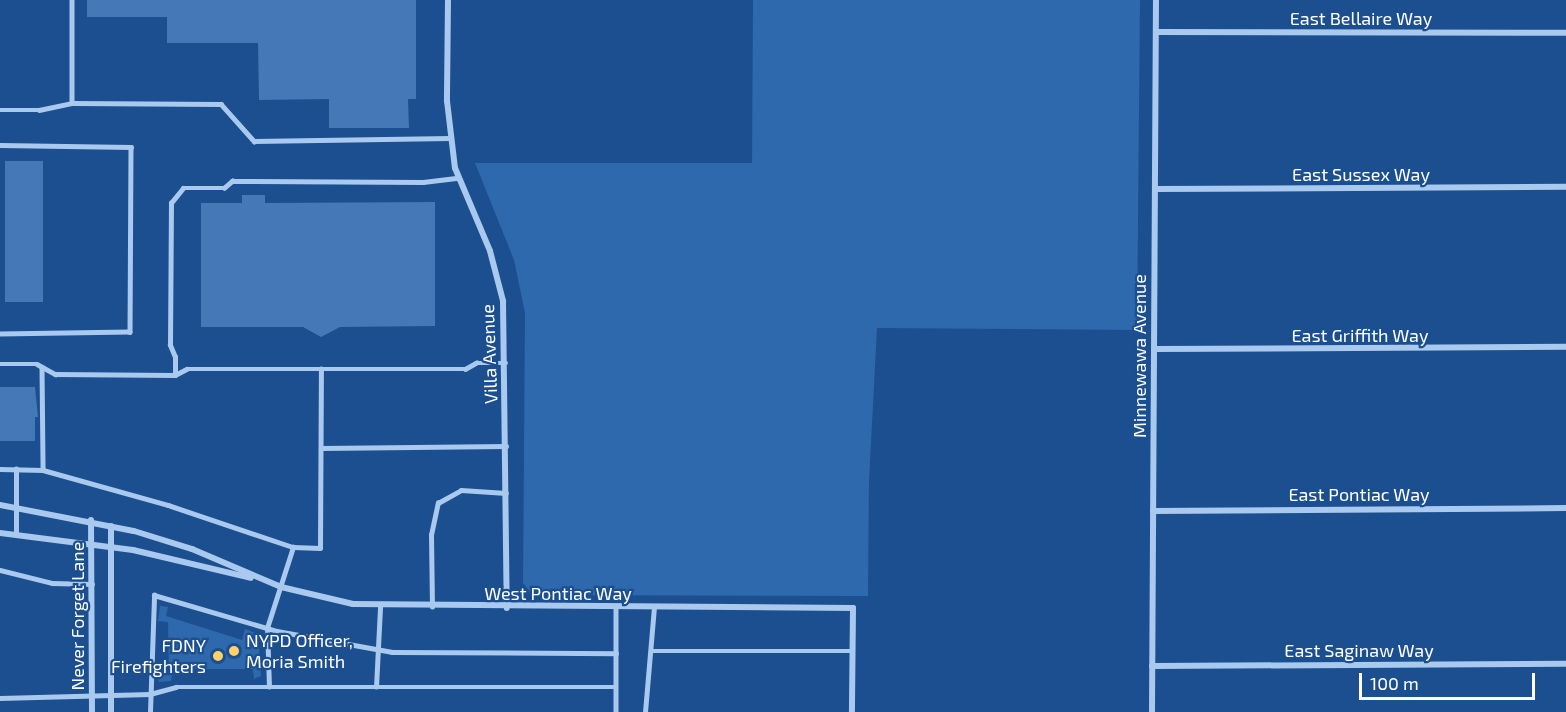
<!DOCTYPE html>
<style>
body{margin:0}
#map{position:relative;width:1566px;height:712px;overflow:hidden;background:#1b4f8f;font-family:"Exo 2",sans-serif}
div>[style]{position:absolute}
.green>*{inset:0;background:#2e69ad}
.building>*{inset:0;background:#4478b7;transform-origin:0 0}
.service>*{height:4.5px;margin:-2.25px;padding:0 2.25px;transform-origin:2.25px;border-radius:2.25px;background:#a9c9ee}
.minor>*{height:6px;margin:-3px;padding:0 3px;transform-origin:3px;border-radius:3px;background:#a9c9ee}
.dots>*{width:16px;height:16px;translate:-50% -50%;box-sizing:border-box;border:3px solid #1b4f8f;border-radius:50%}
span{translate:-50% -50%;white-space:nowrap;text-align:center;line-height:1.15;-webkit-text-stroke:4.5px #1b4f8f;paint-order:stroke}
.street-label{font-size:18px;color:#fff}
.poi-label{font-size:18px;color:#fff}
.left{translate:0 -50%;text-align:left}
.right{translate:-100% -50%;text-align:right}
.scale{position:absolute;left:1359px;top:673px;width:176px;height:27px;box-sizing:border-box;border:3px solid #fff;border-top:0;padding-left:8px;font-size:18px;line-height:21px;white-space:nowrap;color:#fff;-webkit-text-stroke:4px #1b4f8f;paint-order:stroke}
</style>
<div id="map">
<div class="green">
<div style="clip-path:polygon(753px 0,1140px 0,1137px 330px,877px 328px,869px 481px,868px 596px,532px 595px,523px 583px,525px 313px,514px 260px,475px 163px,752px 163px)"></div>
<div style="clip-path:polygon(160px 606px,168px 607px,166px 616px,242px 640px,245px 629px,258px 634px,261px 676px,254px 679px,253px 669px,173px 669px,171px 681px,159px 682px,157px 675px,169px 675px,168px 622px,158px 621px)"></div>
</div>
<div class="building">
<div style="clip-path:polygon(87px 0,416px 0,416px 99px,408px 99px,409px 128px,329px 128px,329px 99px,259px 100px,258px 43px,167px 43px,167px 17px,87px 17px)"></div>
<div style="left:5px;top:161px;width:38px;height:141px"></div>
<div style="clip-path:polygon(242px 195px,265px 195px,265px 203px,435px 202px,435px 326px,340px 327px,321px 337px,303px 327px,201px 327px,201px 203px,242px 203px)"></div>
<div style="clip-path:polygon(0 387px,35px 387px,38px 417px,35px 417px,35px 441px,0 441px)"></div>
</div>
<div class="service">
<div style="left:72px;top:0;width:103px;rotate:90deg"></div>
<div style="left:0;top:110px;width:39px"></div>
<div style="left:39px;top:110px;width:34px;rotate:-12deg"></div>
<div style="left:72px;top:103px;width:149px;rotate:0.4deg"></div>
<div style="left:221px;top:104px;width:50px;rotate:48.3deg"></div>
<div style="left:254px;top:141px;width:196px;rotate:-0.9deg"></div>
<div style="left:0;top:145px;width:131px;rotate:0.9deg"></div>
<div style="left:131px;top:147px;width:185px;rotate:90.3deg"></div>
<div style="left:130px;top:332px;width:130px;rotate:179.1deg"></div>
<div style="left:0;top:364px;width:37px"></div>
<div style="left:37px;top:364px;width:21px;rotate:29deg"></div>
<div style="left:55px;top:374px;width:120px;rotate:0.5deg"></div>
<div style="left:175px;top:375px;width:13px;rotate:-27deg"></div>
<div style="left:187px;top:369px;width:278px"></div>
<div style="left:465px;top:369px;width:13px;rotate:-29deg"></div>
<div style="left:476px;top:363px;width:30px"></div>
<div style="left:42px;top:367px;width:103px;rotate:89.4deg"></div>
<div style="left:175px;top:375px;width:18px;rotate:-90deg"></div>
<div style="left:175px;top:357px;width:13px;rotate:-113deg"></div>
<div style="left:170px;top:345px;width:142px;rotate:-89.6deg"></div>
<div style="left:171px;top:203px;width:19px;rotate:-51deg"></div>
<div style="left:183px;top:188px;width:41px"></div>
<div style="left:224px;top:188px;width:11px;rotate:-41deg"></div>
<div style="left:232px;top:181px;width:191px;rotate:0.3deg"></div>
<div style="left:423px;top:182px;width:35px;rotate:-7deg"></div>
<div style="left:321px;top:448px;width:185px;rotate:-0.6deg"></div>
<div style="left:0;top:469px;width:43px;rotate:1.3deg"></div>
<div style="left:43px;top:470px;width:130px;rotate:15.6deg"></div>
<div style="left:168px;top:505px;width:132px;rotate:18.6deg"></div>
<div style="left:293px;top:547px;width:27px;rotate:2deg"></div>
<div style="left:320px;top:548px;width:179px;rotate:-89.7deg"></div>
<div style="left:16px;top:534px;width:65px;rotate:-90deg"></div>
<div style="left:0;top:570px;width:54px;rotate:14deg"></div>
<div style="left:52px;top:583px;width:40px;rotate:1.4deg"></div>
<div style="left:432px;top:607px;width:72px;rotate:-90.8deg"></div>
<div style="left:431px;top:535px;width:33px;rotate:-78deg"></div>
<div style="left:438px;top:503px;width:26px;rotate:-29deg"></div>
<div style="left:461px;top:490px;width:45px;rotate:3.8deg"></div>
<div style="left:616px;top:608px;width:104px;rotate:90deg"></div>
<div style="left:652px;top:651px;width:200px"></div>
<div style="left:269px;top:687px;width:59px;rotate:-91.9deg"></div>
<div style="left:267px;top:628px;width:85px;rotate:-72.2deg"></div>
<div style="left:376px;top:687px;width:80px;rotate:-87.1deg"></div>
<div style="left:0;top:698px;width:150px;rotate:-1.5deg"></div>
<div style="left:150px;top:694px;width:27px;rotate:-15deg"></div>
<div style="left:176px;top:687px;width:440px"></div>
<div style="left:150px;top:712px;width:117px;rotate:-88deg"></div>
<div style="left:154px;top:595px;width:128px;rotate:16.3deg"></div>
<div style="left:277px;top:631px;width:117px;rotate:10.3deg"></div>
<div style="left:392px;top:652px;width:224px;rotate:0.3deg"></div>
<div style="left:645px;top:712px;width:104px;rotate:-85.1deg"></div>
</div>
<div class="minor">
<div style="left:448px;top:0;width:101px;rotate:90.6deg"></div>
<div style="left:447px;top:101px;width:67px;rotate:83.2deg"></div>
<div style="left:455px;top:168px;width:90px;rotate:67.1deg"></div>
<div style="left:490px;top:251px;width:52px;rotate:75.4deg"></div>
<div style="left:503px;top:301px;width:307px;rotate:89.3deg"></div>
<div style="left:1156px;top:32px;width:410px;rotate:0.1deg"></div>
<div style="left:1155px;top:189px;width:411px;rotate:-0.3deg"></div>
<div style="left:1154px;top:349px;width:412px;rotate:-0.3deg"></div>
<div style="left:0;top:505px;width:136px;rotate:11deg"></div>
<div style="left:134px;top:531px;width:61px;rotate:17.2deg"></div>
<div style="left:192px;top:549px;width:97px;rotate:23.1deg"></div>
<div style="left:281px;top:587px;width:74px;rotate:13.3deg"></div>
<div style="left:353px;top:604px;width:500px;rotate:0.46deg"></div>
<div style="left:853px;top:608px;width:104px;rotate:90.6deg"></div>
<div style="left:1153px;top:511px;width:413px;rotate:-0.4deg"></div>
<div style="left:91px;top:520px;width:192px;rotate:89.7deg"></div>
<div style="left:0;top:533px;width:134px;rotate:7.3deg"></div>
<div style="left:133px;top:550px;width:121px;rotate:13.3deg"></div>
<div style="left:1152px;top:666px;width:414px;rotate:-0.3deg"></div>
<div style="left:111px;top:712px;width:186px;rotate:-90deg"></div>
<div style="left:1152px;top:712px;width:712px;rotate:-89.68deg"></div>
</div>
<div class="dots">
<div style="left:234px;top:651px;background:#ffd166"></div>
<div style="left:218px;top:656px;background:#ffd166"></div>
</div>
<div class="street-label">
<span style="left:1361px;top:18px">East Bellaire Way</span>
<span style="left:1361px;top:174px">East Sussex Way</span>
<span style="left:1360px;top:335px">East Griffith Way</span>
<span style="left:489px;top:354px;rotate:-92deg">Villa Avenue</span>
<span style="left:1139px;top:356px;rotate:-90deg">Minnewawa Avenue</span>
<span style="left:1359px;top:494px">East Pontiac Way</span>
<span style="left:558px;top:593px">West Pontiac Way</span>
<span style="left:77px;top:616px;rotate:-90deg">Never Forget Lane</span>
<span style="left:1359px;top:650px">East Saginaw Way</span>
</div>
<div class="poi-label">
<span class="left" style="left:246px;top:651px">NYPD Officer,<br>Moria Smith</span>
<span class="right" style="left:206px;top:656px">FDNY<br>Firefighters</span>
</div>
<div class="scale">100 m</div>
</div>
